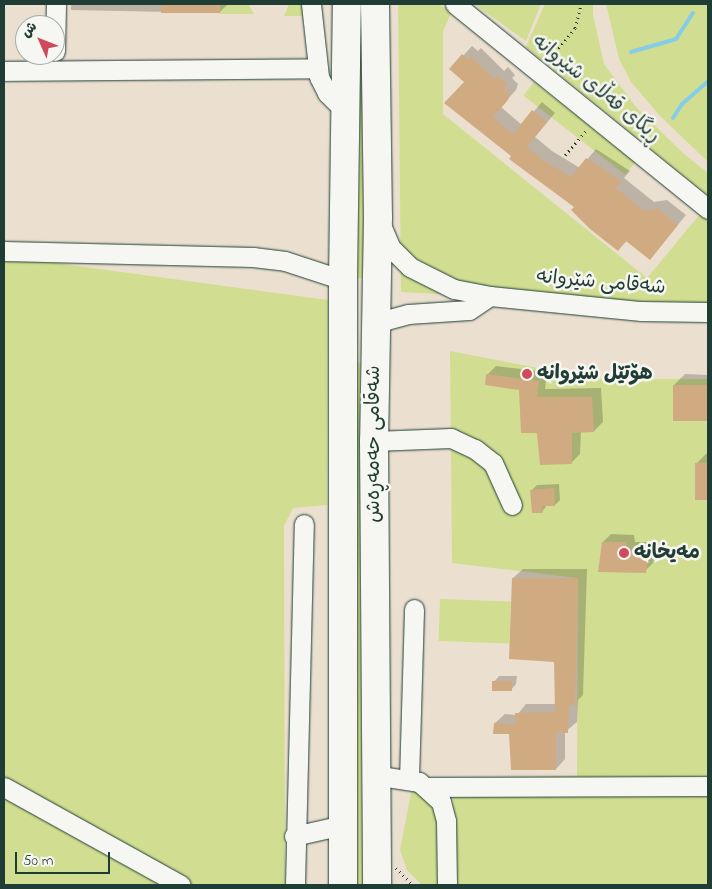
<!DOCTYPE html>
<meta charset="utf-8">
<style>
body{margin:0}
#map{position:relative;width:712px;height:889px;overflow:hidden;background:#ebe0d0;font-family:"Indie Flower","Playpen Sans Arabic",sans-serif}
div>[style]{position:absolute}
.green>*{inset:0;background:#d1de91;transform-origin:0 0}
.shadow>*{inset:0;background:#0003}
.stream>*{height:4px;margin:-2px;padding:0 2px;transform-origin:2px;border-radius:2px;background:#85cde6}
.building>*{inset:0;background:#d0ab82;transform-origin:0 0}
.path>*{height:2.5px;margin-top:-1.25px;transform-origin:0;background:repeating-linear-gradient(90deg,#1f3d34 0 1px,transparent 0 5px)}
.roads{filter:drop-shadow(0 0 1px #1f3d34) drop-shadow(0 0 1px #1f3d34)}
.minor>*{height:19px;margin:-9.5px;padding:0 9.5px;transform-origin:9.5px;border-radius:9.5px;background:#f6f6f2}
.highway>*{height:28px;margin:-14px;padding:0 14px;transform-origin:14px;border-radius:14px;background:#f6f6f2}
.dots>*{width:14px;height:14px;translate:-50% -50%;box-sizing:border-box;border:2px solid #f6f6f2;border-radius:50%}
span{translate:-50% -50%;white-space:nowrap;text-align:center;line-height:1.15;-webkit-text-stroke:5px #f6f6f2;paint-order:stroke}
.street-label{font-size:20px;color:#1f3d34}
.poi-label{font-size:20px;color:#1f3d34;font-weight:700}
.left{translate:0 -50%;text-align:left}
.frame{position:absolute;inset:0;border:5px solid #1f3d34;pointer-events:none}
.north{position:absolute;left:15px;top:15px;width:50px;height:50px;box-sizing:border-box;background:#f6f6f2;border:1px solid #a0aca6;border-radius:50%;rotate:314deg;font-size:14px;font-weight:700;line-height:20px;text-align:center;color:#1f3d34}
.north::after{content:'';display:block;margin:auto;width:18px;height:22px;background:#d1495b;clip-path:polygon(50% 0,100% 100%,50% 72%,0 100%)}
.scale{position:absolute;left:15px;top:852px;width:95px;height:22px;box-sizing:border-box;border:2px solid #1f3d34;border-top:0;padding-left:6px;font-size:15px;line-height:18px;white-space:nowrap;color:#1f3d34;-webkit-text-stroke:4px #f6f6f2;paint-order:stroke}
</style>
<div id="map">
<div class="green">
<div style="clip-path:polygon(220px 4px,248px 4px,254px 14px,219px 14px)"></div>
<div style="clip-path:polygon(289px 4px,305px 5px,304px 16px,284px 16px)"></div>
<div style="left:356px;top:4px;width:12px;height:274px"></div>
<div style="clip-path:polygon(398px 4px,438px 4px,452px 12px,443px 31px,443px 114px,647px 278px,700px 214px,708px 222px,708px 309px,401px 292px)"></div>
<div style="clip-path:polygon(474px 4px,541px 4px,526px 41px)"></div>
<div style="clip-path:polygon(545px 4px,593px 4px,593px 14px,604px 64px,636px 107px,684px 154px,708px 173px,708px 196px,526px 47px)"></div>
<div style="clip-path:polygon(606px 4px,708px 4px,708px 162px,659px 115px,631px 82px,619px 59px)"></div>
<div style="left:534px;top:82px;width:129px;height:17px;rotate:38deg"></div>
<div style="clip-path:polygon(4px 256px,328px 300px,327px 505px,293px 508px,284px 526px,285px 885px,4px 885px)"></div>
<div style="clip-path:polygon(450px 351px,595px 379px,708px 379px,708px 885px,456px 885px,452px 778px,577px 776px,578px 578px,452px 563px)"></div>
<div style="clip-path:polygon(367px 362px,368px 885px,355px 885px,356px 363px)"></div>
<div style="left:440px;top:599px;width:71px;height:42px;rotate:2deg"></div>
<div style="clip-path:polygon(412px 788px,422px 790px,442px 822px,441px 885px,422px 885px,407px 870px,400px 850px)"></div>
</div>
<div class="shadow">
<div style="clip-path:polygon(71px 4px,228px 4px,219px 13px,71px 10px)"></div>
<div style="clip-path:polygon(472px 46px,478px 51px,481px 48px,504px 71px,508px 67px,515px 75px,512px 78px,518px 84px,516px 90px,501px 107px,522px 125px,542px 102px,555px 113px,535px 137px,552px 151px,580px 168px,596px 149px,630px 171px,624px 178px,654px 202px,667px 200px,686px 215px,650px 259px,627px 241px,618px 249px,576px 207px,513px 156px,466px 82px,451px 69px)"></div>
<div style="clip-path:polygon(496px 366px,547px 372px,545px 389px,601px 388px,603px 422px,594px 431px,581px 431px,580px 454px,571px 463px,538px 432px,521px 388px,487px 375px)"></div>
<div style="clip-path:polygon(685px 374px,708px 375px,708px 418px,675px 419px,674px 385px)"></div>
<div style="clip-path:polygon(707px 453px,708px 499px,697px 499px,696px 464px)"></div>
<div style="clip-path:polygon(559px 484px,560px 500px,555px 505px,547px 505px,542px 512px,532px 490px,537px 485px)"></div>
<div style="clip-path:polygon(611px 534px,634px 535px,635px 542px,658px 542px,653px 563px,645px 571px,603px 542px)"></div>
<div style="clip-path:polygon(523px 569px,587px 569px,583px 695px,578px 700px,577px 722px,565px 732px,565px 759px,556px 769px,495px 723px,505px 714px,517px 715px,526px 704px,555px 704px,555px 661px,513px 578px)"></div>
<div style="clip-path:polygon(499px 676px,517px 676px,516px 684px,511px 690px,494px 682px)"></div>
</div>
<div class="stream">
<div style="left:631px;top:52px;width:47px;rotate:-16.1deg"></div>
<div style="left:676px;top:39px;width:31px;rotate:-57deg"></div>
<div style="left:673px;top:118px;width:17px;rotate:-57deg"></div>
<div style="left:682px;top:104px;width:35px;rotate:-41deg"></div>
</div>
<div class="building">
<div style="left:161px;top:4px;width:59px;height:9px"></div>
<div style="clip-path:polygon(462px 54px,468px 59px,471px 56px,495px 80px,498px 76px,507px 84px,504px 88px,509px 93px,508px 100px,493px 117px,513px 134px,532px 110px,547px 122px,527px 147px,543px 160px,571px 177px,586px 158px,622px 181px,616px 188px,644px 211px,657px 208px,678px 225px,650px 260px,626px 241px,618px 251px,590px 229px,571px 210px,574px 207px,509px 159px,511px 156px,444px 103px,464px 82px,449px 69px)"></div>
<div style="clip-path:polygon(486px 374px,539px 381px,537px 397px,592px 397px,594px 432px,572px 433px,572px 464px,540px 465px,537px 433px,521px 433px,519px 390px,485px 385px)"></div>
<div style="left:673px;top:385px;width:35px;height:36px"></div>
<div style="left:708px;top:463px;width:37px;height:13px;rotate:90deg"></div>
<div style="clip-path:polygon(554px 488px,555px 506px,542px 506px,543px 513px,532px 513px,530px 490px)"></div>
<div style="clip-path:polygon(602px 542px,626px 542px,627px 549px,650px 549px,646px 573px,598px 572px)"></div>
<div style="clip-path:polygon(512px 578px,578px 578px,575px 705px,569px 705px,568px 733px,556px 733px,556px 770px,511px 770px,509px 734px,493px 734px,494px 723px,516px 724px,515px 713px,555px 712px,554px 662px,509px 659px)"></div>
<div style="left:492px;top:681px;width:20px;height:10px"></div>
</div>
<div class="path">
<div style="left:549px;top:60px;width:41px;rotate:-50.9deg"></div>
<div style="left:575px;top:28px;width:25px;rotate:-76deg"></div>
<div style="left:565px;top:155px;width:33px;rotate:-49deg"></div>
<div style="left:396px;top:868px;width:24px;rotate:45deg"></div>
</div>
<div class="roads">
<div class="minor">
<div style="left:311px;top:4px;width:73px;rotate:83.7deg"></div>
<div style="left:319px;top:77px;width:18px;rotate:63deg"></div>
<div style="left:327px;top:93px;width:27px;rotate:45deg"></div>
<div style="left:455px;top:4px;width:326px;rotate:39deg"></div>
<div style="left:55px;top:51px;width:47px;rotate:-88.8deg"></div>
<div style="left:4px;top:71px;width:313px;rotate:-0.5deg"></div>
<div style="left:381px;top:225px;width:25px;rotate:67deg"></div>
<div style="left:391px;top:248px;width:27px;rotate:45deg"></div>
<div style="left:410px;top:267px;width:49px;rotate:26.6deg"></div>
<div style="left:454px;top:289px;width:37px;rotate:11deg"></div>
<div style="left:490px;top:296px;width:152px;rotate:5.7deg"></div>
<div style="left:641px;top:311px;width:67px;rotate:0.9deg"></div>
<div style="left:4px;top:251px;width:249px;rotate:1.4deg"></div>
<div style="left:253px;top:257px;width:32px;rotate:7deg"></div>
<div style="left:285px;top:261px;width:61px;rotate:18.1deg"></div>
<div style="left:375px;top:328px;width:14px;rotate:-36deg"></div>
<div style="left:386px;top:320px;width:23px;rotate:-15deg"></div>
<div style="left:408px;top:314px;width:61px;rotate:-3.8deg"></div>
<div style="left:469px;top:310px;width:25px;rotate:-34deg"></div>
<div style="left:374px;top:441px;width:77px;rotate:-2.2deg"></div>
<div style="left:451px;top:438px;width:26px;rotate:25deg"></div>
<div style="left:475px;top:449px;width:23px;rotate:38deg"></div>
<div style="left:493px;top:463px;width:46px;rotate:65.7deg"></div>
<div style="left:374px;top:775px;width:46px;rotate:8.8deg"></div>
<div style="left:419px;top:782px;width:30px;rotate:42deg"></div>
<div style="left:441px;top:802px;width:20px;rotate:75deg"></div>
<div style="left:446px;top:821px;width:64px;rotate:89.1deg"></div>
<div style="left:409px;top:779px;width:170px;rotate:-88.3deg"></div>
<div style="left:4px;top:787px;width:202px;rotate:29deg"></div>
<div style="left:428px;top:787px;width:280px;rotate:-0.2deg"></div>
<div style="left:294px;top:836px;width:50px;rotate:-12.7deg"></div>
<div style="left:295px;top:885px;width:361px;rotate:-88.6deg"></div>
</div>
<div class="highway">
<div style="left:375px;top:4px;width:213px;rotate:89.2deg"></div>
<div style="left:378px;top:217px;width:224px;rotate:91deg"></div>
<div style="left:374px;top:441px;width:444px;rotate:89.6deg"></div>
<div style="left:343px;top:885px;width:605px;rotate:-90deg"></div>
<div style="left:343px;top:280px;width:276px;rotate:-89.2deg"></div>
</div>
</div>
<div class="dots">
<div style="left:527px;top:374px;background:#d1495b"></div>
<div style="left:624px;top:553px;background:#d1495b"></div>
</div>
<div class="street-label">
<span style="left:596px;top:89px;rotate:39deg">ڕیگای قەڵای شێروانە</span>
<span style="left:601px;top:283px;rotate:5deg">شەقامی شێروانە</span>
<span style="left:374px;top:444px;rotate:-90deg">شەقامی حەمەڕەش</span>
</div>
<div class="poi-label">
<span class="left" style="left:537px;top:374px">هۆتێل شێروانە</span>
<span class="left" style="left:634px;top:553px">مەیخانە</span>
</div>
<div class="frame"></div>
<div class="north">ش</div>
<div class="scale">50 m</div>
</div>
